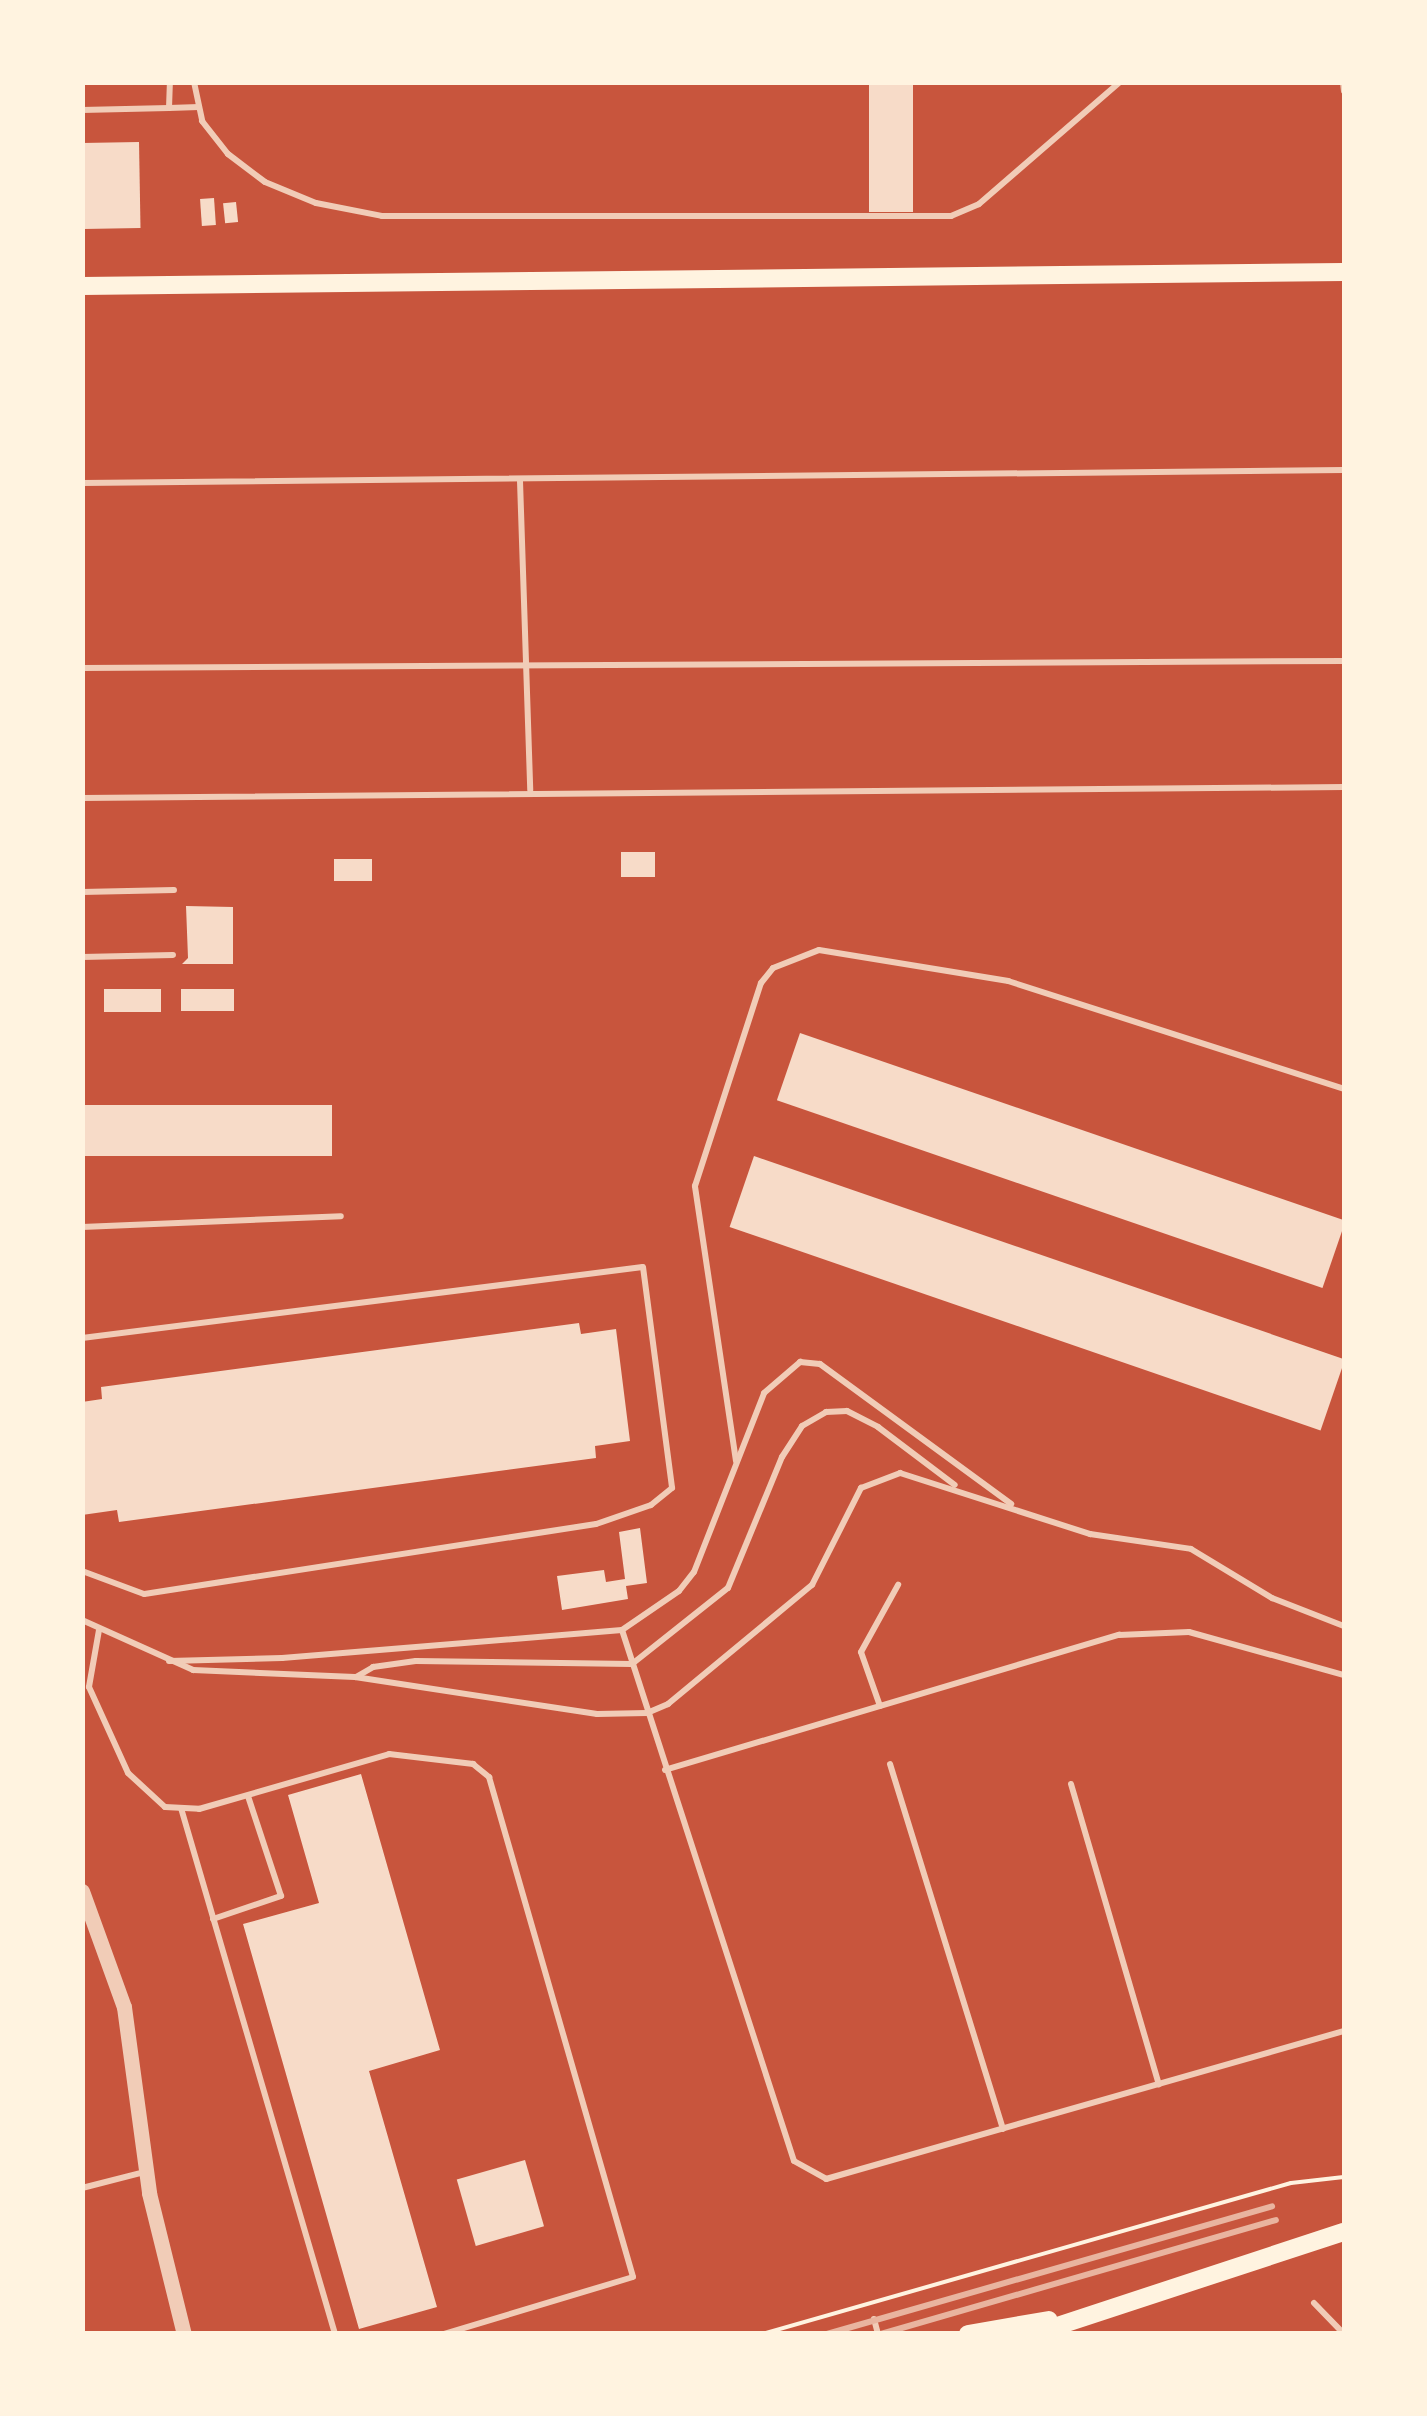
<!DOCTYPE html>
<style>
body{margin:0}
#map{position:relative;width:1427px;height:2416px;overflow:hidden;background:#c8553d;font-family:"PT Serif",serif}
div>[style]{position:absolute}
.building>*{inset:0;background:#f7dbc8;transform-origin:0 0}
.path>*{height:4px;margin:-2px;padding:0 2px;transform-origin:2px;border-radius:2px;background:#fff3e0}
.service>*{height:6px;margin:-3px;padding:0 3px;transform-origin:3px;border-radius:3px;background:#f1ccb7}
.tertiary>*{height:15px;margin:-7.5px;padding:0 7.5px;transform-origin:7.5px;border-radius:7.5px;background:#f1ccb7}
.secondary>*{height:18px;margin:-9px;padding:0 9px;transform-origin:9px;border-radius:9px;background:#fff3e0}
.rail>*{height:6px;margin:-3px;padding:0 3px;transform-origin:3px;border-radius:3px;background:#e9b49f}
span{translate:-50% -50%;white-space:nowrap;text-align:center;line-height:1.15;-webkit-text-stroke:9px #fff3e0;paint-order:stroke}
.frame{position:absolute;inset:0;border:85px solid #fff3e0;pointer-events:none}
</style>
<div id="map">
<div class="building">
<div style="left:869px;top:82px;width:44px;height:130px"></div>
<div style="left:139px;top:142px;width:86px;height:57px;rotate:89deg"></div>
<div style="left:214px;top:198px;width:27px;height:14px;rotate:86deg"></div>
<div style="left:236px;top:202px;width:20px;height:13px;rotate:84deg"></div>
<div style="left:621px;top:852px;width:34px;height:25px"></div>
<div style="left:334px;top:859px;width:38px;height:22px"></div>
<div style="clip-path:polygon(186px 906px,233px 907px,233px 964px,182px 964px,188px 958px)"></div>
<div style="left:104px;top:989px;width:57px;height:23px"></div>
<div style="left:181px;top:989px;width:53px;height:22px"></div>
<div style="left:800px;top:1033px;width:577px;height:71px;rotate:19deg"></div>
<div style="left:332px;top:1105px;width:51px;height:250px;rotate:90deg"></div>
<div style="left:754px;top:1156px;width:625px;height:75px;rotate:19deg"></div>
<div style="clip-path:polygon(579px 1323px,581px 1334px,616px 1329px,630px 1441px,595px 1446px,596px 1458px,119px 1522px,117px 1510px,82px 1515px,82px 1402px,102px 1399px,101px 1387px)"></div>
<div style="clip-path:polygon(640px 1528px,647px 1583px,626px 1586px,628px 1599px,562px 1610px,557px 1576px,604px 1570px,606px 1582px,625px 1579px,619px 1532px)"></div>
<div style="clip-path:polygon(361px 1774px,440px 2050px,369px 2071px,437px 2307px,359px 2329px,243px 1924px,319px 1903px,288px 1795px)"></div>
<div style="left:525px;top:2160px;width:69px;height:71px;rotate:74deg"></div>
</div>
<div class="path">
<div style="left:762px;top:2334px;width:550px;rotate:-15.93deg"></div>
<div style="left:1291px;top:2183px;width:53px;rotate:-6.5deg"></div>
</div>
<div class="service">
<div style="left:194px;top:82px;width:40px;rotate:78deg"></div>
<div style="left:202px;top:121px;width:42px;rotate:51.8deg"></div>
<div style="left:228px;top:154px;width:46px;rotate:37.1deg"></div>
<div style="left:265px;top:182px;width:55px;rotate:22.4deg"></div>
<div style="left:316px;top:203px;width:67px;rotate:11.1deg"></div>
<div style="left:382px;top:216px;width:569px"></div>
<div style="left:951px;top:216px;width:30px;rotate:-23deg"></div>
<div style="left:979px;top:204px;width:186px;rotate:-40.9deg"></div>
<div style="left:1343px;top:82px;width:9px;rotate:84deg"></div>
<div style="left:169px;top:108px;width:30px;rotate:-2deg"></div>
<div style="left:82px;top:110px;width:87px;rotate:-1.3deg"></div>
<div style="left:169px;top:108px;width:26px;rotate:-88deg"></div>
<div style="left:520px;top:481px;width:309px;rotate:88.1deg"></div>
<div style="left:82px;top:483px;width:1262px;rotate:-0.59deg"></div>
<div style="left:82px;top:668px;width:1262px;rotate:-0.32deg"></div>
<div style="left:82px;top:798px;width:1262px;rotate:-0.5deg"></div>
<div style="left:82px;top:892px;width:92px;rotate:-1.2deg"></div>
<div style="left:82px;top:957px;width:91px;rotate:-1.3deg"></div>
<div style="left:82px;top:1227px;width:259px;rotate:-2.4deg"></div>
<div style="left:82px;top:1338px;width:565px;rotate:-7.21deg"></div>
<div style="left:643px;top:1267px;width:223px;rotate:82.5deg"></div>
<div style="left:672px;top:1488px;width:27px;rotate:141deg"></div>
<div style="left:651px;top:1505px;width:58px;rotate:160.9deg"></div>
<div style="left:596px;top:1524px;width:457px;rotate:171.2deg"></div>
<div style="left:144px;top:1594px;width:66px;rotate:-159.6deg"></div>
<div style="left:736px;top:1461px;width:278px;rotate:-98.5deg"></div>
<div style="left:695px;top:1186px;width:213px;rotate:-72deg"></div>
<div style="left:761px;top:983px;width:19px;rotate:-51deg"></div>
<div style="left:773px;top:968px;width:49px;rotate:-21.4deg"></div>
<div style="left:819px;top:950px;width:192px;rotate:9.3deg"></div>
<div style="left:1008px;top:981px;width:353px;rotate:17.8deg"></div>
<div style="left:82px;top:1620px;width:122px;rotate:24.2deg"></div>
<div style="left:193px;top:1670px;width:162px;rotate:2.5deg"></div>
<div style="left:355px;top:1677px;width:245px;rotate:8.7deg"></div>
<div style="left:597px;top:1714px;width:50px;rotate:-1.1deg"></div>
<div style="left:647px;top:1713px;width:23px;rotate:-23deg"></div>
<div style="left:668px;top:1704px;width:187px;rotate:-39.6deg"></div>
<div style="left:812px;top:1585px;width:109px;rotate:-63.2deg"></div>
<div style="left:861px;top:1488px;width:42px;rotate:-21deg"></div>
<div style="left:900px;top:1473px;width:200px;rotate:17.8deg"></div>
<div style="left:1090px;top:1534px;width:102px;rotate:8.4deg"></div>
<div style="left:1191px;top:1549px;width:95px;rotate:31.2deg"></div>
<div style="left:1272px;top:1598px;width:77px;rotate:21.3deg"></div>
<div style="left:99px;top:1630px;width:58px;rotate:100deg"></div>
<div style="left:89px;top:1687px;width:94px;rotate:65.6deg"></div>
<div style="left:128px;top:1773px;width:50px;rotate:42.6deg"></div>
<div style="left:165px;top:1807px;width:34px;rotate:3deg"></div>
<div style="left:199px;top:1809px;width:198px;rotate:-16.1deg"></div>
<div style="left:389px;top:1754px;width:85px;rotate:6.8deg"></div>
<div style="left:473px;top:1764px;width:21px;rotate:39deg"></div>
<div style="left:489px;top:1777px;width:520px;rotate:73.93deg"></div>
<div style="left:633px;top:2277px;width:197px;rotate:163.2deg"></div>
<div style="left:622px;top:1630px;width:558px;rotate:72.05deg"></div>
<div style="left:794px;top:2161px;width:37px;rotate:29deg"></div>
<div style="left:826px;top:2179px;width:539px;rotate:-15.95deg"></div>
<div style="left:169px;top:1661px;width:113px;rotate:-1.5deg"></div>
<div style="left:282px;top:1658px;width:341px;rotate:-4.7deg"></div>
<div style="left:622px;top:1630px;width:69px;rotate:-34.4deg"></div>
<div style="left:679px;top:1591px;width:24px;rotate:-52deg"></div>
<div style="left:694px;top:1572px;width:192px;rotate:-68.6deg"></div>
<div style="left:764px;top:1393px;width:48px;rotate:-40.7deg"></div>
<div style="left:800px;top:1362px;width:20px;rotate:6deg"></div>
<div style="left:820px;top:1364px;width:237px;rotate:36.2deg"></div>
<div style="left:356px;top:1677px;width:20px;rotate:-30deg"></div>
<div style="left:373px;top:1667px;width:43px;rotate:-7.9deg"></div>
<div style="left:416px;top:1661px;width:216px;rotate:0.8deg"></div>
<div style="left:632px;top:1664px;width:122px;rotate:-38.4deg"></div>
<div style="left:728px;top:1588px;width:142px;rotate:-67.6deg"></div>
<div style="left:782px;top:1457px;width:37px;rotate:-57deg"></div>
<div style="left:802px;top:1426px;width:28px;rotate:-30deg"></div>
<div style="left:826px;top:1412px;width:21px;rotate:-3deg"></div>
<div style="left:847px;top:1411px;width:35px;rotate:27deg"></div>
<div style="left:878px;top:1427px;width:96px;rotate:37deg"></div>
<div style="left:880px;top:1706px;width:57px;rotate:-109.4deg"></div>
<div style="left:861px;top:1652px;width:77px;rotate:-61.1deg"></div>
<div style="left:890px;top:1764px;width:382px;rotate:72.8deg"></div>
<div style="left:665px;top:1770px;width:474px;rotate:-16.6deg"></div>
<div style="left:1119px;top:1635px;width:70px;rotate:-2.5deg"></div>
<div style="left:1189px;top:1632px;width:161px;rotate:15.5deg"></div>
<div style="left:1071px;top:1784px;width:313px;rotate:73.7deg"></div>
<div style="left:181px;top:1808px;width:548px;rotate:73.68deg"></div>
<div style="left:213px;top:1919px;width:72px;rotate:-18.7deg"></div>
<div style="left:281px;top:1896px;width:105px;rotate:-108.3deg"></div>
<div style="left:82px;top:2188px;width:65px;rotate:-14.3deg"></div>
<div style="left:1314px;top:2303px;width:43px;rotate:45.9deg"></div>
<div style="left:874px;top:2319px;width:16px;rotate:75deg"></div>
</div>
<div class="tertiary">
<div style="left:82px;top:1891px;width:123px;rotate:70.1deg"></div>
<div style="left:124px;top:2007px;width:188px;rotate:82.3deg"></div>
<div style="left:149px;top:2193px;width:145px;rotate:76.1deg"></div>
</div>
<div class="secondary">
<div style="left:82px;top:286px;width:1262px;rotate:-0.64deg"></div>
<div style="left:968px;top:2334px;width:82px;rotate:-9.8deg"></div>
<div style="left:1033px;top:2334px;width:327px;rotate:-18.2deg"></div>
</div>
<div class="rail">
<div style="left:827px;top:2334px;width:463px;rotate:-16deg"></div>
<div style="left:881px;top:2334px;width:411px;rotate:-16.1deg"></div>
</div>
<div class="frame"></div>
</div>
